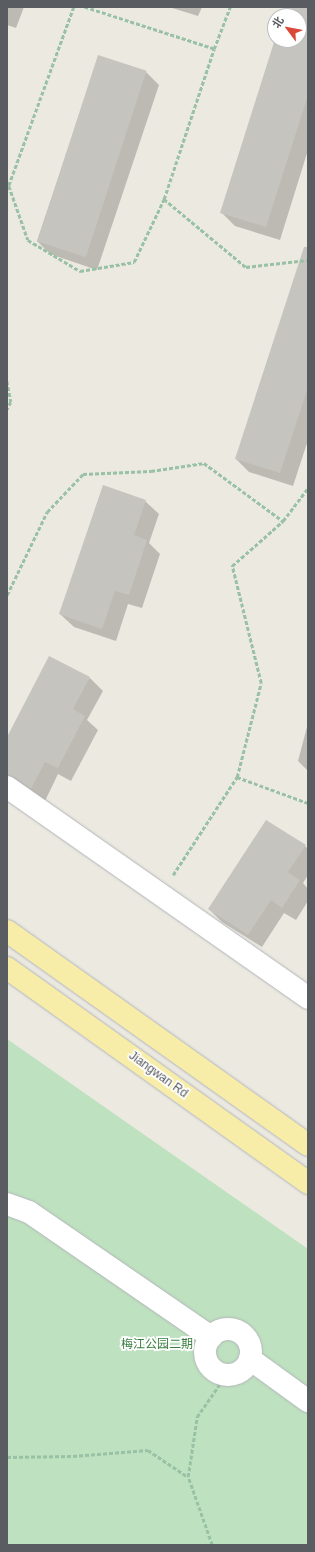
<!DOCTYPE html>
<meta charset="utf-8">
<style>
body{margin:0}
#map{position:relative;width:315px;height:1552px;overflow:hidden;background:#ebe9e0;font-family:Arial,"Noto Sans SC",sans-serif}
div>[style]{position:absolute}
.green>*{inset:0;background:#bee1bf}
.shadow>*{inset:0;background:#0003}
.building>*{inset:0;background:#c6c4be;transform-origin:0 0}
.path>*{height:2.5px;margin-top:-1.25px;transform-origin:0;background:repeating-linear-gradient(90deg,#99c1a5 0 4px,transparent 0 6px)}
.roads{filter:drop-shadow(0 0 1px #b3b6ba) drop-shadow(0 0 1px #b3b6ba)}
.minor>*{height:22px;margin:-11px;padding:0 11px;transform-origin:11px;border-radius:11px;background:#fff}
.minor>.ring{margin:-11px;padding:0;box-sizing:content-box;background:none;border:22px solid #fff;border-radius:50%}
.major>*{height:22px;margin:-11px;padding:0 11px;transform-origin:11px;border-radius:11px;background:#f8eda8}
span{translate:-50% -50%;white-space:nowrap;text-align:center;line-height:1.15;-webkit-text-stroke:3.5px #fff;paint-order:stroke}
.street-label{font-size:12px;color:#595c60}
.park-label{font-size:12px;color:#3a7e3f}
.frame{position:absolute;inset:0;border:8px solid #595c60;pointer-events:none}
.north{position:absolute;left:267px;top:8px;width:40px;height:40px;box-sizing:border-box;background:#fff;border:1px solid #bdbebf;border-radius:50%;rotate:302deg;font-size:11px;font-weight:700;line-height:16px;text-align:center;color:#595c60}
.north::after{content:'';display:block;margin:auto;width:14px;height:18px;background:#db4837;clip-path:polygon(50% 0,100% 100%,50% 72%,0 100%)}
</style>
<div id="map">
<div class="green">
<div style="clip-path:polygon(7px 1039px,308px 1249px,308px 1545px,7px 1545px)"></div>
</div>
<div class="shadow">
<div style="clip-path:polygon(7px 7px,24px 7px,16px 28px,7px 25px)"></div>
<div style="clip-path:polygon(169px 7px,202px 7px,198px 16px)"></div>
<div style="clip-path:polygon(286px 7px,308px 7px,308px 150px,280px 240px,235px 226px,222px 213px,276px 40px,299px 40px,299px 16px,283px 16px)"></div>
<div style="clip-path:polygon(99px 56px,146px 72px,159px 85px,97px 270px,50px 254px,37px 241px)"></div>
<div style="clip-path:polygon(308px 280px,308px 440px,293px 486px,249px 472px,236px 459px)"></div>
<div style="clip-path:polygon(145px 501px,159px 514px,149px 543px,160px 554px,142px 608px,128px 604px,116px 641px,74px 627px,60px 614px)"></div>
<div style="clip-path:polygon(90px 678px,103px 691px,87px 720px,98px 730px,71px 781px,58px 774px,45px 801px,7px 792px,7px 739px)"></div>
<div style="clip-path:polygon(308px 723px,308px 771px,298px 761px)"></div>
<div style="clip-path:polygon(305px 846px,308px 849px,308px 875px,303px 883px,308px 889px,308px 901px,296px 920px,284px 913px,262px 947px,222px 922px,209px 909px)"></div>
</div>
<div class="building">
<div style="clip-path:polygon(285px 7px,308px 7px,308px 95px,266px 227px,220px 213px,275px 39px,275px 40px,299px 40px,299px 16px,282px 16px)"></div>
<div style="left:98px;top:55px;width:51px;height:196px;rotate:18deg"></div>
<div style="clip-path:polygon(304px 247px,308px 247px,308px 387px,280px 473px,235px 459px)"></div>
<div style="clip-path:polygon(103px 485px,146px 500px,134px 535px,147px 540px,129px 595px,115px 591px,102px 629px,59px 614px)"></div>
<div style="clip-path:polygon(49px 656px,90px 677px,73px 709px,85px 716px,58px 768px,45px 762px,31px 789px,14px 777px,7px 775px,7px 737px)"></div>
<div style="clip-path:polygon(266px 820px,306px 845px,288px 872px,300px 880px,282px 908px,271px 900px,248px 935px,208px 909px)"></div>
</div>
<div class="path">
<div style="left:74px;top:7px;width:190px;rotate:110deg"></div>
<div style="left:9px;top:186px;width:57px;rotate:70.6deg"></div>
<div style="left:28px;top:240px;width:61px;rotate:30.8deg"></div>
<div style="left:80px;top:271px;width:55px;rotate:-9.5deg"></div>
<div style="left:134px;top:262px;width:70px;rotate:-64.5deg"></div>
<div style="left:164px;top:199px;width:158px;rotate:-71.6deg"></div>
<div style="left:214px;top:49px;width:137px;rotate:-162.1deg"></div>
<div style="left:214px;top:49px;width:45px;rotate:-69.1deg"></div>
<div style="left:164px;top:199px;width:107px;rotate:39.7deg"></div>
<div style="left:246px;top:267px;width:62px;rotate:-6.4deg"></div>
<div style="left:7px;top:381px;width:21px;rotate:79deg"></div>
<div style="left:11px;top:402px;width:9px;rotate:117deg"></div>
<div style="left:7px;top:595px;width:92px;rotate:-64.3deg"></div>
<div style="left:47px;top:512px;width:52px;rotate:-46.5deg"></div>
<div style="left:83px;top:474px;width:68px;rotate:-2.5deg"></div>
<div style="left:151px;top:471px;width:54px;rotate:-8.6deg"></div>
<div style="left:204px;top:463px;width:98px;rotate:36.3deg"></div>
<div style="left:237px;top:777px;width:76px;rotate:20.1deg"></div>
<div style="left:173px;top:875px;width:117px;rotate:-56.9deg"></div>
<div style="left:237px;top:777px;width:97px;rotate:-75.7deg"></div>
<div style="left:261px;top:683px;width:121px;rotate:-103.9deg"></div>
<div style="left:232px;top:566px;width:68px;rotate:-41.4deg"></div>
<div style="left:283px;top:521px;width:41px;rotate:-52.9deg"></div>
<div style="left:7px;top:1457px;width:66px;rotate:-0.9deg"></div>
<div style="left:73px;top:1456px;width:75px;rotate:-4.6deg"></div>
<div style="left:148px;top:1450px;width:48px;rotate:34deg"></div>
<div style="left:212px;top:1545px;width:72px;rotate:-109.4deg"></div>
<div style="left:188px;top:1477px;width:61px;rotate:-81.5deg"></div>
<div style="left:197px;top:1417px;width:51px;rotate:-55.4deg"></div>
</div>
<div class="roads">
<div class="minor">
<div style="left:7px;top:787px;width:368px;rotate:35deg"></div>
<div style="left:7px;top:1204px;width:23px;rotate:20deg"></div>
<div style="left:29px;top:1212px;width:221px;rotate:34.5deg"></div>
<div class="ring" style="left:205px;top:1329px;width:24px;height:24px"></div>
<div style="left:250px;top:1359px;width:72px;rotate:35.9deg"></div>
</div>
<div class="major">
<div style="left:7px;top:931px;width:369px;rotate:35.4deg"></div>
<div style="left:7px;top:968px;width:370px;rotate:35.5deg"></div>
</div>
</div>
<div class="street-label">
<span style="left:158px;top:1075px;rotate:36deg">Jiangwan Rd</span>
</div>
<div class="park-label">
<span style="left:157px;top:1345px">梅江公园二期</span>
</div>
<div class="frame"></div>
<div class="north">北</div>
</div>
